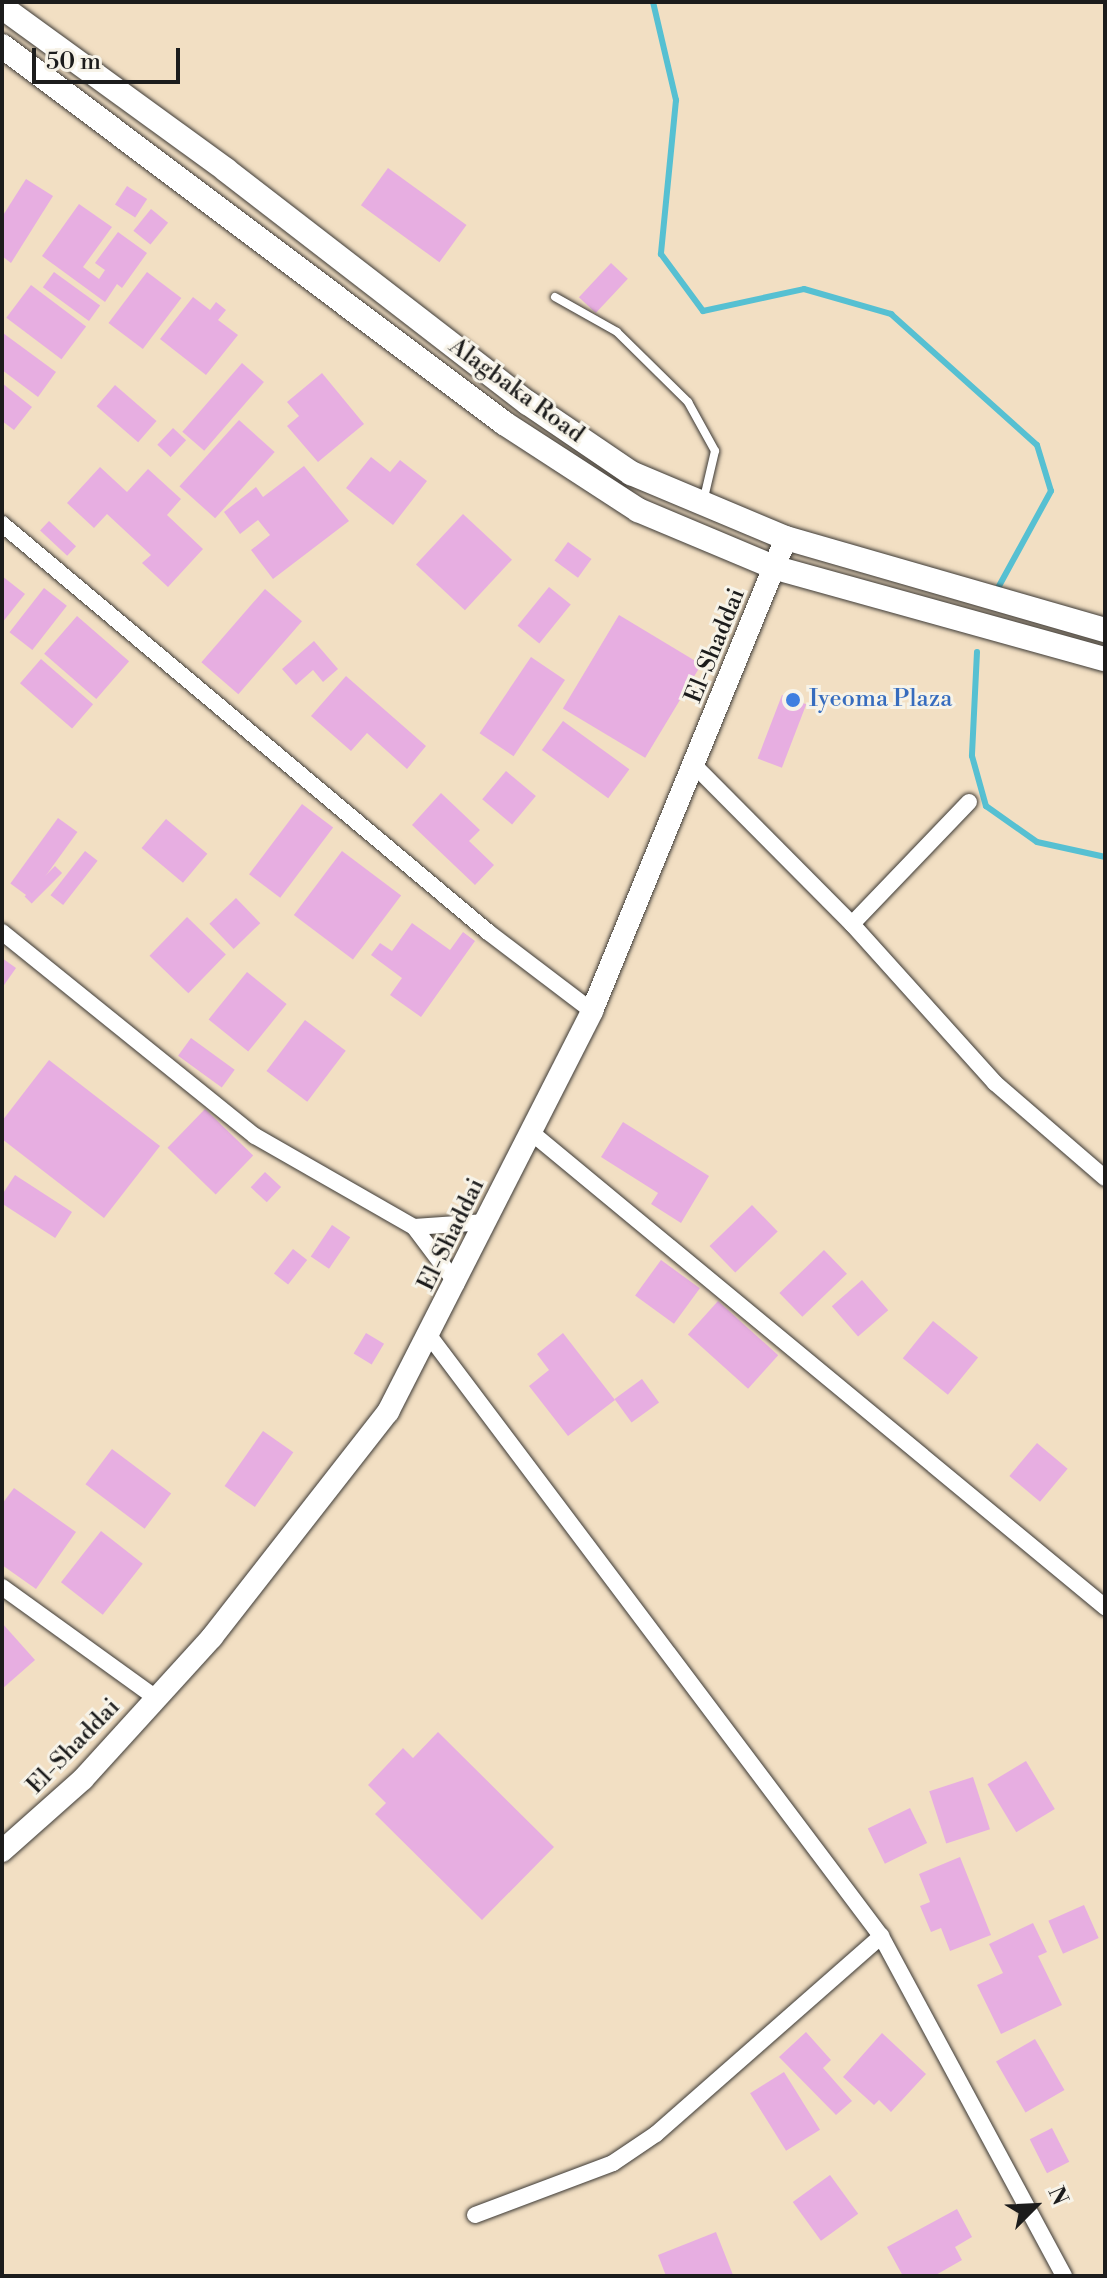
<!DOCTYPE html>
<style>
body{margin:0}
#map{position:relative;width:1107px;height:2278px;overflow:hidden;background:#f2dfc3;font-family:"Libre Bodoni",serif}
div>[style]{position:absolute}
.stream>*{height:6px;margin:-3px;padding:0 3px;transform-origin:3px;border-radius:3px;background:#56c0d2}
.building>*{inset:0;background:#e7aee1;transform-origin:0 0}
.roads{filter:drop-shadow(0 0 2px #3c3935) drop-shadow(0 0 2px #3c3935)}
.lane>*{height:8px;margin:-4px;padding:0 4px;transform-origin:4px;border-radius:4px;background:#fff}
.street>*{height:16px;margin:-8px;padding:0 8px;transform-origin:8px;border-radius:8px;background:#fff}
.secondary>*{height:22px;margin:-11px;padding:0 11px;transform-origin:11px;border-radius:11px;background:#fff}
.primary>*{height:24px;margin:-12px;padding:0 12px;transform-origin:12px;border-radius:12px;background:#fff}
.dots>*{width:22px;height:22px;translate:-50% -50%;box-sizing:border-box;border:4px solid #f7f3e8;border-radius:50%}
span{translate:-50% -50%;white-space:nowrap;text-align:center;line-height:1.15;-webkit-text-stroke:6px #f7f3e8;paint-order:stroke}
.street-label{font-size:24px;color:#1c1c1c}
.shop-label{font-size:24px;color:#366cbe}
.left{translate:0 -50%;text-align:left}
.frame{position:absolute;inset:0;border:4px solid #1c1c1c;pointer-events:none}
.north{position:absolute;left:995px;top:2166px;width:80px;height:80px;-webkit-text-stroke:6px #f7f3e8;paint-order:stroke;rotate:66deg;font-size:22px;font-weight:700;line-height:32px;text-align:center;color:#1c1c1c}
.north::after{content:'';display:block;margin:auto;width:28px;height:36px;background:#1c1c1c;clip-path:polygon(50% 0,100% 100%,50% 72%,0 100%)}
.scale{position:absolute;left:32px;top:48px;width:148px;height:36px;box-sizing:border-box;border:4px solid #1c1c1c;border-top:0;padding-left:10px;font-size:24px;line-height:28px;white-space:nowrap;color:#1c1c1c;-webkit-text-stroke:6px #f7f3e8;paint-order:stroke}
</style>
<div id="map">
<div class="stream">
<div style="left:653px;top:2px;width:101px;rotate:76.8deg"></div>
<div style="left:676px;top:100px;width:155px;rotate:95.6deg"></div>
<div style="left:661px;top:254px;width:71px;rotate:53.6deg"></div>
<div style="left:703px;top:311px;width:103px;rotate:-12.3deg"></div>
<div style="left:804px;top:289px;width:91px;rotate:16deg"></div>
<div style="left:891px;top:314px;width:196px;rotate:41.9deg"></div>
<div style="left:1037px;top:445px;width:48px;rotate:73.1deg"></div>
<div style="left:1051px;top:491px;width:108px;rotate:118.7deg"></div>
<div style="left:977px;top:652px;width:104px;rotate:92.8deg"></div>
<div style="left:972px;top:756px;width:52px;rotate:74.4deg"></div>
<div style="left:986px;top:806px;width:62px;rotate:35.2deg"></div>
<div style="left:1037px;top:842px;width:70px;rotate:12.4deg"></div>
</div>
<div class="building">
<div style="left:388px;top:168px;width:97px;height:46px;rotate:36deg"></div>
<div style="clip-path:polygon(26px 179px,53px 196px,11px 263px,2px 256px,2px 217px)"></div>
<div style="left:127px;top:186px;width:24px;height:22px;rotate:33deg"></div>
<div style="clip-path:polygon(79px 204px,112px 227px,83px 267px,99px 279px,105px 270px,95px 263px,118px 232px,147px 253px,122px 288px,117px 284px,105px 302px,42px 256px)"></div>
<div style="left:151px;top:209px;width:22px;height:28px;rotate:39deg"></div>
<div style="left:611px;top:263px;width:23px;height:47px;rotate:43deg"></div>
<div style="left:54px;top:272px;width:57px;height:19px;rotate:36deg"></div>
<div style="left:147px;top:272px;width:43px;height:64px;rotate:37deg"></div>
<div style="left:31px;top:285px;width:69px;height:41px;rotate:37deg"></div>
<div style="clip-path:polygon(193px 297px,210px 310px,216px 302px,226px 310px,218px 320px,238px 335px,206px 375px,160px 339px)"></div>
<div style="clip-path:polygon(3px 333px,56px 372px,38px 397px,2px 370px)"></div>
<div style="left:242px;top:363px;width:29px;height:91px;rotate:41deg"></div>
<div style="clip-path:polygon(322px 373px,364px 424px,318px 462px,287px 426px,299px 416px,287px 402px)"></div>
<div style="clip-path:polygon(2px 383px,32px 407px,14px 430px,2px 421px)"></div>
<div style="left:115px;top:385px;width:55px;height:28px;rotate:41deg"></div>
<div style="left:239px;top:420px;width:48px;height:89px;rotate:42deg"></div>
<div style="left:173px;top:428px;width:18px;height:23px;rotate:43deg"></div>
<div style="clip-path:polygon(371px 457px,390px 472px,400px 460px,427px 481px,393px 525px,346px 488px)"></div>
<div style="clip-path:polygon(304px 466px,349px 521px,273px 579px,251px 550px,270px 535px,258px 520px,240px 534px,224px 512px,256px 487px,263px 497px)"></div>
<div style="clip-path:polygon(100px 467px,127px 492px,148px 469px,181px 499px,167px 515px,203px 549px,168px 587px,142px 563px,151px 555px,107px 514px,94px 528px,67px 503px)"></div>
<div style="left:463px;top:514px;width:67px;height:69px;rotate:43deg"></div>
<div style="left:49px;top:521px;width:37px;height:13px;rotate:43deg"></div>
<div style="left:568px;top:542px;width:29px;height:23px;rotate:36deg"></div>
<div style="clip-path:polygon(2px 576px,25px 594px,2px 623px)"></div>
<div style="left:549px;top:587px;width:28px;height:50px;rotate:39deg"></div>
<div style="left:44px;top:588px;width:29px;height:56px;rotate:38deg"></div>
<div style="left:265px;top:589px;width:49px;height:97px;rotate:41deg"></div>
<div style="left:619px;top:615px;width:96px;height:109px;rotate:31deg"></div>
<div style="left:77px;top:616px;width:69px;height:50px;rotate:41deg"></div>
<div style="clip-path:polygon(314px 641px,338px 669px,323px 682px,313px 670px,296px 685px,282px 669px)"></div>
<div style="left:531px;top:657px;width:41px;height:92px;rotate:34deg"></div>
<div style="left:41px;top:659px;width:69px;height:32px;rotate:41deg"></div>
<div style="clip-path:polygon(346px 676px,426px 746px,407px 769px,367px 733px,351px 751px,311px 716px)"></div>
<div style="left:782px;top:695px;width:26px;height:68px;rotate:21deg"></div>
<div style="left:563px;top:721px;width:82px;height:36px;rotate:36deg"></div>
<div style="left:506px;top:771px;width:39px;height:37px;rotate:40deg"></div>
<div style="clip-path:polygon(441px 793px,480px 830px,469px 841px,494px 865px,475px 885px,412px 825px)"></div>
<div style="left:302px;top:804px;width:39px;height:88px;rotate:37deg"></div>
<div style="left:58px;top:818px;width:24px;height:81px;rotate:36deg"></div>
<div style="left:166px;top:819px;width:54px;height:38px;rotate:40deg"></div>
<div style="left:85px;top:851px;width:16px;height:56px;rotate:38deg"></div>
<div style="left:342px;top:851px;width:74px;height:80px;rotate:37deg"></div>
<div style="left:55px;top:866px;width:10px;height:43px;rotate:45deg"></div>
<div style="left:236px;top:898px;width:35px;height:37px;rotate:46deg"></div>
<div style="left:187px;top:917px;width:54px;height:54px;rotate:44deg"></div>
<div style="clip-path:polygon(412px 923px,450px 950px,463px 932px,475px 941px,421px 1017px,390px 995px,402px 978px,371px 955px,380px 943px,392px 951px)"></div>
<div style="clip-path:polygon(2px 958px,16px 968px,2px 988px)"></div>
<div style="left:247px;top:972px;width:51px;height:61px;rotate:39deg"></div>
<div style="left:305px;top:1020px;width:51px;height:64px;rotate:37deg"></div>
<div style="left:191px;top:1038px;width:54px;height:22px;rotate:36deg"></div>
<div style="clip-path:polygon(49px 1060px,160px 1146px,104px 1218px,2px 1139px,2px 1121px)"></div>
<div style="left:205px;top:1109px;width:67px;height:54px;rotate:44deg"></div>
<div style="clip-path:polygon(623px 1122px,709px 1176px,681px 1223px,651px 1204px,658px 1193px,601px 1157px)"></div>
<div style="left:265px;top:1172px;width:22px;height:21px;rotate:43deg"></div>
<div style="left:15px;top:1175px;width:68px;height:31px;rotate:33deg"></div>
<div style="left:752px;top:1205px;width:37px;height:59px;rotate:46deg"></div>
<div style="left:332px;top:1225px;width:22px;height:38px;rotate:34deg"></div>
<div style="left:293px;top:1249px;width:18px;height:31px;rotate:38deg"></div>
<div style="left:824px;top:1250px;width:33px;height:62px;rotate:46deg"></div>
<div style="left:661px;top:1260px;width:48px;height:44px;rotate:36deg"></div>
<div style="left:862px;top:1280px;width:40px;height:40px;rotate:49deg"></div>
<div style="left:718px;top:1301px;width:81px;height:45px;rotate:42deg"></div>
<div style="left:933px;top:1321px;width:58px;height:48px;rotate:39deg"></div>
<div style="left:366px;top:1333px;width:21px;height:24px;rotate:31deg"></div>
<div style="clip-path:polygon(563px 1333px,615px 1400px,568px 1436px,529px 1386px,549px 1370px,537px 1354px)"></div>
<div style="left:642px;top:1379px;width:29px;height:34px;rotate:54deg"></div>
<div style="left:263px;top:1431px;width:37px;height:67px;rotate:35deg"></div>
<div style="left:1037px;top:1443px;width:40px;height:43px;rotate:40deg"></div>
<div style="left:112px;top:1449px;width:74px;height:44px;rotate:37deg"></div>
<div style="clip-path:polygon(14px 1488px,76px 1532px,36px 1589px,2px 1565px,2px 1504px)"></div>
<div style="left:101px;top:1531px;width:53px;height:65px;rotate:38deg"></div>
<div style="clip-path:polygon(2px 1623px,35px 1660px,2px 1689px)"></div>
<div style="clip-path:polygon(438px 1732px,554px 1847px,482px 1920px,375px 1814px,386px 1803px,368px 1785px,403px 1748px,413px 1758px)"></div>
<div style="left:1026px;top:1761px;width:56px;height:45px;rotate:59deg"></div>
<div style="left:973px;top:1777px;width:55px;height:46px;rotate:72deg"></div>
<div style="left:910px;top:1808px;width:39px;height:47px;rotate:64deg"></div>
<div style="clip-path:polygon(960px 1857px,991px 1935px,950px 1951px,941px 1928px,931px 1932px,920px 1906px,930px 1902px,919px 1874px)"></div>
<div style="left:1084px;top:1905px;width:36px;height:39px;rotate:66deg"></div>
<div style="clip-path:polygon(1033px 1923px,1047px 1952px,1038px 1956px,1062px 2005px,1001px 2034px,977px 1985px,1003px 1973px,989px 1944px)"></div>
<div style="clip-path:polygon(806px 2032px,831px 2060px,823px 2068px,852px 2101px,836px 2115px,779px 2057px)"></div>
<div style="clip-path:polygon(882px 2033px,926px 2074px,891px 2112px,879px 2100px,874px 2105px,843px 2077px)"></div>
<div style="left:1035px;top:2039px;width:59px;height:45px;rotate:60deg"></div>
<div style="left:784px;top:2072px;width:68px;height:40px;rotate:58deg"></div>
<div style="left:1052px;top:2128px;width:38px;height:25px;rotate:63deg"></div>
<div style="left:830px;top:2175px;width:48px;height:46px;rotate:54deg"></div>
<div style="clip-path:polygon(957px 2209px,972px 2237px,955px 2247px,962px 2260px,934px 2276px,903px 2276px,887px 2247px)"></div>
<div style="clip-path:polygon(716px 2232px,733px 2275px,666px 2276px,658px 2255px)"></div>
</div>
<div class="roads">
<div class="lane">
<div style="left:555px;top:297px;width:71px;rotate:29.4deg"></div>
<div style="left:617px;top:332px;width:100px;rotate:44.6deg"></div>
<div style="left:688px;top:402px;width:56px;rotate:61.1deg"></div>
<div style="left:715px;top:451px;width:52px;rotate:103.2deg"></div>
</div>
<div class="street">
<div style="left:2px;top:524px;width:635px;rotate:40.01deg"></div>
<div style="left:488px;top:932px;width:131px;rotate:37.2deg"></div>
<div style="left:695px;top:766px;width:223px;rotate:45.2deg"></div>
<div style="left:852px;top:924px;width:214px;rotate:48deg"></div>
<div style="left:995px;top:1083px;width:145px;rotate:40.8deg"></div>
<div style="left:852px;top:924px;width:169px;rotate:-46.2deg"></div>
<div style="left:2px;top:932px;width:325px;rotate:38.9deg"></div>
<div style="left:255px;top:1136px;width:183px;rotate:29.8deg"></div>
<div style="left:414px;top:1227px;width:71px;rotate:53deg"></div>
<div style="left:532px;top:1133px;width:744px;rotate:39.6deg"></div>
<div style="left:414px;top:1227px;width:72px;rotate:-4deg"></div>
<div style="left:431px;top:1338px;width:748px;rotate:53.04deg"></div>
<div style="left:881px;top:1936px;width:386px;rotate:61.7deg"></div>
<div style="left:2px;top:1587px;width:190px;rotate:35.8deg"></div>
<div style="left:475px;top:2215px;width:147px;rotate:-20.6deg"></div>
<div style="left:613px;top:2163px;width:52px;rotate:-34deg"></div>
<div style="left:656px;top:2134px;width:300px;rotate:-41.3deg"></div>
</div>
<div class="secondary">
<div style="left:2px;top:1851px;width:108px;rotate:-41.6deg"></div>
<div style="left:83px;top:1779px;width:192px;rotate:-47.7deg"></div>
<div style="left:212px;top:1637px;width:286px;rotate:-52deg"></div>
<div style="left:388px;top:1412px;width:450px;rotate:-63deg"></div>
<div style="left:592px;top:1011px;width:511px;rotate:-67.7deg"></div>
</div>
<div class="primary">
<div style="left:2px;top:7px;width:277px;rotate:36deg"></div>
<div style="left:226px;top:170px;width:381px;rotate:37.7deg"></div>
<div style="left:528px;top:403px;width:125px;rotate:34.2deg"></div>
<div style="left:631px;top:473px;width:168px;rotate:22.8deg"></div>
<div style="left:786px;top:538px;width:332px;rotate:16.1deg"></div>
<div style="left:2px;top:46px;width:628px;rotate:36.91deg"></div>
<div style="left:504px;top:423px;width:160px;rotate:33deg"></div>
<div style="left:638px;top:510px;width:150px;rotate:22.8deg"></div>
<div style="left:776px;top:568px;width:341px;rotate:15.5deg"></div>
</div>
</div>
<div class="dots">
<div style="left:793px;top:700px;background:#3f7fe0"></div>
</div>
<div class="street-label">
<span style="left:516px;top:391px;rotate:36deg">Alagbaka Road</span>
<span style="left:716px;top:646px;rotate:-68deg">El-Shaddai</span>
<span style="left:452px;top:1235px;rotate:-64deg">El-Shaddai</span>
<span style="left:74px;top:1747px;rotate:-46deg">El-Shaddai</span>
</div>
<div class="shop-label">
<span class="left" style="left:809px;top:700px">Iyeoma Plaza</span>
</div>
<div class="frame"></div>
<div class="north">N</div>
<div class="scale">50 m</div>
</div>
